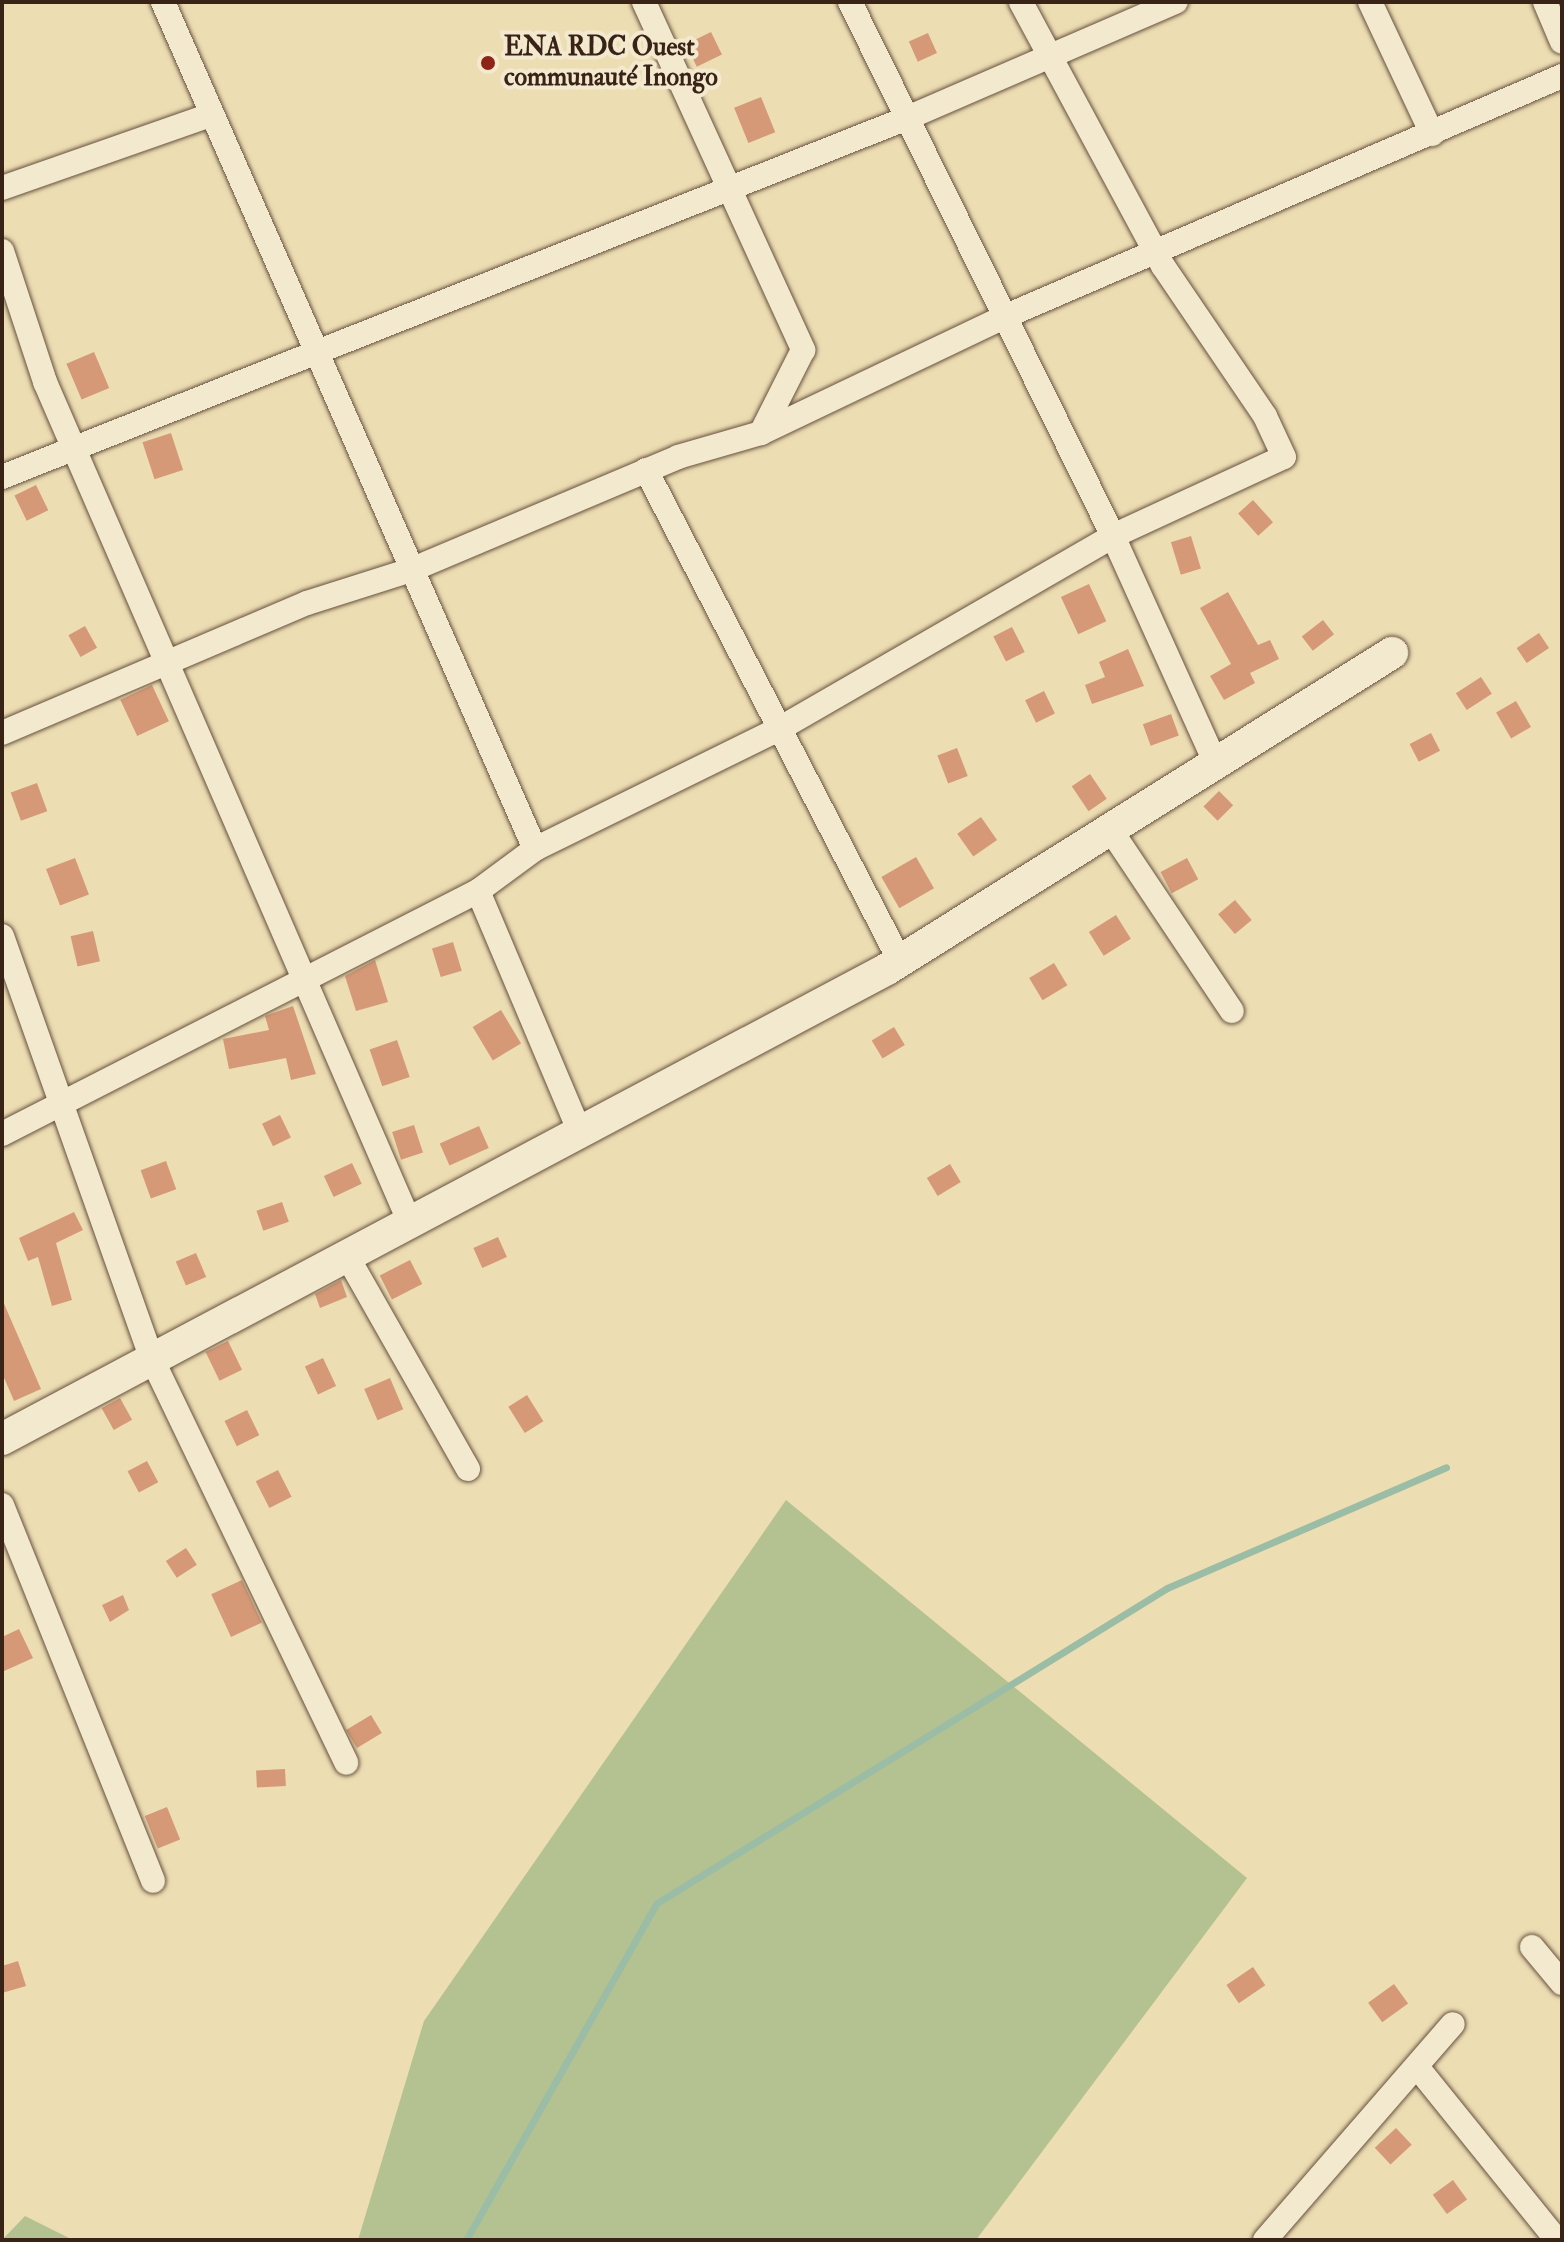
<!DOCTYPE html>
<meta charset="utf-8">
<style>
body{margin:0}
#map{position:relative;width:1564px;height:2242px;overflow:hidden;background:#edddb3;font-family:"IM FELL Double Pica",serif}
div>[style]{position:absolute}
.green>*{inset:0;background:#b3c290}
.stream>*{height:7px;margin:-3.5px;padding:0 3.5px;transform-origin:3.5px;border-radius:3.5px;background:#9bbda6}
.building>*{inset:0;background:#d69977;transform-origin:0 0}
.roads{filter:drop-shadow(0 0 2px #66523e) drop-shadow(0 0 2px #66523e)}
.minor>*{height:24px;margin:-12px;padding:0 12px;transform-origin:12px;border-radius:12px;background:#f3e9ce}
.tertiary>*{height:32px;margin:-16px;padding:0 16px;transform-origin:16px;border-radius:16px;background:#f3e9ce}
.dots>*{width:22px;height:22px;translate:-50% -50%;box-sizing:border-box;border:4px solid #f3e9ce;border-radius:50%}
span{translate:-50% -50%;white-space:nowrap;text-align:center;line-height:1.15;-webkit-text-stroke:8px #f3e9ce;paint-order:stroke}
.poi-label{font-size:26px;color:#392317;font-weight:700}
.left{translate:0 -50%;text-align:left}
.frame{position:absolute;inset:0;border:4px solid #392317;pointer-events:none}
</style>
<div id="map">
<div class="green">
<div style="clip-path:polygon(786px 1500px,1247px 1878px,976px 2240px,358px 2240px,424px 2021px)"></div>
<div style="clip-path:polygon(25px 2216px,73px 2240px,2px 2240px)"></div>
</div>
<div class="stream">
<div style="left:466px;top:2240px;width:387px;rotate:-60.5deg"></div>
<div style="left:657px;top:1903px;width:599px;rotate:-31.7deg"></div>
<div style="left:1167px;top:1588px;width:304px;rotate:-23.4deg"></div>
</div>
<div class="building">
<div style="left:711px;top:32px;width:25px;height:28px;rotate:64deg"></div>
<div style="left:928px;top:33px;width:22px;height:21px;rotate:66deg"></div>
<div style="left:761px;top:97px;width:38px;height:29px;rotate:68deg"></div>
<div style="left:94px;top:352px;width:39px;height:30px;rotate:67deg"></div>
<div style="left:171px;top:433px;width:39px;height:30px;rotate:72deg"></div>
<div style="left:36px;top:485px;width:28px;height:24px;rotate:64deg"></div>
<div style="left:1253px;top:500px;width:30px;height:20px;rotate:48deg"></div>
<div style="left:1191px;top:536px;width:34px;height:21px;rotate:73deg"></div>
<div style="left:1089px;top:584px;width:41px;height:31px;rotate:65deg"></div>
<div style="clip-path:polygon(1228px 592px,1258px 645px,1270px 640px,1279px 659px,1250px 673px,1255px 683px,1224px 700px,1210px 676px,1231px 664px,1200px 608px)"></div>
<div style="left:1323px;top:620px;width:18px;height:27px;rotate:52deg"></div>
<div style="left:85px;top:626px;width:25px;height:19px;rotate:61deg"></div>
<div style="left:1012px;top:627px;width:28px;height:21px;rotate:63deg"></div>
<div style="left:1539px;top:633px;width:18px;height:27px;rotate:56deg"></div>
<div style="clip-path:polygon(1128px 649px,1144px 686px,1092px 704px,1085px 685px,1105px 677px,1099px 662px)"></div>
<div style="left:1481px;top:677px;width:20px;height:30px;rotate:57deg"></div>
<div style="left:152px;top:685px;width:40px;height:35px;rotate:65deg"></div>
<div style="left:1044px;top:691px;width:25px;height:21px;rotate:64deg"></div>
<div style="left:1516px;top:701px;width:30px;height:23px;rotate:60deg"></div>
<div style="left:1171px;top:714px;width:23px;height:30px;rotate:70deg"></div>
<div style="left:1431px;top:733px;width:20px;height:24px;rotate:63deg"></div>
<div style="left:957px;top:748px;width:30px;height:21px;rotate:69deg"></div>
<div style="left:1090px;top:774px;width:30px;height:22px;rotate:56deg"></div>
<div style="left:37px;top:783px;width:30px;height:28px;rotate:70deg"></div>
<div style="left:1219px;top:791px;width:20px;height:22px;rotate:45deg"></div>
<div style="left:981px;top:817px;width:28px;height:29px;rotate:55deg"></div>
<div style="left:916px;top:857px;width:36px;height:40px;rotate:60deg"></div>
<div style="left:75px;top:858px;width:39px;height:31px;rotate:69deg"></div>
<div style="left:1187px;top:858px;width:24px;height:30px;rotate:62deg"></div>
<div style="left:1235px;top:900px;width:26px;height:22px;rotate:50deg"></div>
<div style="left:1116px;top:915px;width:28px;height:32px;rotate:58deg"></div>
<div style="left:93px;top:931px;width:31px;height:23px;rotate:77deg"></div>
<div style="left:453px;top:942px;width:30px;height:22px;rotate:73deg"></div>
<div style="clip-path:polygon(375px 960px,388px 1002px,356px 1011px,345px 976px)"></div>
<div style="left:1054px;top:963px;width:26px;height:29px;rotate:59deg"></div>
<div style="clip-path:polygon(293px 1006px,316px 1074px,291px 1080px,286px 1058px,229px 1069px,223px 1039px,269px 1030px,265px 1016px)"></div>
<div style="left:501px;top:1010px;width:39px;height:33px;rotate:59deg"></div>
<div style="left:894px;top:1027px;width:21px;height:26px;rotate:59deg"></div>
<div style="left:397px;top:1040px;width:39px;height:29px;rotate:71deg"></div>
<div style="left:280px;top:1115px;width:25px;height:20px;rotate:64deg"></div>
<div style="left:414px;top:1125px;width:29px;height:23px;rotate:72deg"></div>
<div style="left:479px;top:1126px;width:24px;height:43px;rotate:66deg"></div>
<div style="left:166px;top:1161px;width:30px;height:27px;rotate:70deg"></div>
<div style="left:352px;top:1163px;width:23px;height:31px;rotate:65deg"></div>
<div style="left:950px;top:1164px;width:21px;height:27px;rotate:59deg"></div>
<div style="left:282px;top:1202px;width:21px;height:27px;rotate:71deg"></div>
<div style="clip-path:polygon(74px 1212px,83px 1230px,56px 1243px,72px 1300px,52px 1306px,38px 1257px,28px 1261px,19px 1238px)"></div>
<div style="left:498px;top:1237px;width:22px;height:27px;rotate:66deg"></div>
<div style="left:196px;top:1253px;width:26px;height:22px;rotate:67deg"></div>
<div style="left:410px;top:1260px;width:27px;height:34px;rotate:63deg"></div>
<div style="clip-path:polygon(341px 1280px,347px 1297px,320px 1308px,315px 1294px)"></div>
<div style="clip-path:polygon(2px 1299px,41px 1389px,14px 1401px,2px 1373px)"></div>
<div style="left:228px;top:1341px;width:32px;height:25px;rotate:64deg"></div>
<div style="left:323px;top:1358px;width:31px;height:20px;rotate:65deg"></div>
<div style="left:390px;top:1378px;width:34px;height:28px;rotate:67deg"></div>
<div style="left:527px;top:1395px;width:31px;height:22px;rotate:58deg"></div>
<div style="left:120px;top:1398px;width:25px;height:21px;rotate:61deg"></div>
<div style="left:247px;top:1410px;width:28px;height:25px;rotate:64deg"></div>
<div style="left:147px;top:1461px;width:24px;height:22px;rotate:62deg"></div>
<div style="left:278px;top:1470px;width:30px;height:25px;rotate:63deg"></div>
<div style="left:186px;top:1548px;width:20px;height:24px;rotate:57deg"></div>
<div style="left:242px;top:1580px;width:47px;height:34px;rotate:65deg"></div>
<div style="clip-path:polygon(123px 1595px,129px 1610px,110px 1622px,102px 1605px)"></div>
<div style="clip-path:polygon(19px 1629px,33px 1658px,2px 1672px,2px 1637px)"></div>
<div style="left:371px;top:1715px;width:21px;height:29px;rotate:59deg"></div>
<div style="left:285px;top:1769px;width:17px;height:29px;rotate:87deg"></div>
<div style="left:167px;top:1807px;width:35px;height:24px;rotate:68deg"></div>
<div style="clip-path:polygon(18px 1961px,26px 1986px,2px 1993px,2px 1966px)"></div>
<div style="left:1253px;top:1967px;width:22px;height:32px;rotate:56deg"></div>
<div style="left:1394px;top:1984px;width:24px;height:32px;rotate:54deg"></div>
<div style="left:1396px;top:2128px;width:23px;height:29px;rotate:47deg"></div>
<div style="left:1453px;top:2180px;width:24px;height:25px;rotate:54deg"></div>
</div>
<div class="roads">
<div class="minor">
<div style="left:163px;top:2px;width:925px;rotate:66.29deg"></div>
<div style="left:644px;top:2px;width:383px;rotate:65.4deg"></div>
<div style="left:803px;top:350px;width:93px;rotate:116.8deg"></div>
<div style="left:850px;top:2px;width:595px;rotate:63.78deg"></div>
<div style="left:1113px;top:536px;width:188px;rotate:-24.8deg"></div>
<div style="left:1284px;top:457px;width:45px;rotate:-114.9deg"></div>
<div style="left:1265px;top:416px;width:181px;rotate:-124.2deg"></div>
<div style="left:1163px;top:266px;width:300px;rotate:-118.3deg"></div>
<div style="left:1370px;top:2px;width:146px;rotate:64.8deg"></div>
<div style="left:1545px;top:2px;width:43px;rotate:67deg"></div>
<div style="left:2px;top:188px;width:221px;rotate:-19.3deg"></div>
<div style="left:2px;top:251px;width:138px;rotate:71.8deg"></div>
<div style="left:45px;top:382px;width:917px;rotate:66.54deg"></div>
<div style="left:646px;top:470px;width:553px;rotate:62.65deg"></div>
<div style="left:2px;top:477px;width:971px;rotate:-21.63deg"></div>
<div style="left:905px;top:119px;width:295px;rotate:-23.4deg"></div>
<div style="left:2px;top:733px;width:332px;rotate:-23.1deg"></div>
<div style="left:307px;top:603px;width:109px;rotate:-17.6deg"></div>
<div style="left:411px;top:570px;width:290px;rotate:-22.9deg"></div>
<div style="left:678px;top:457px;width:86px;rotate:-16.1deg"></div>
<div style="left:761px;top:433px;width:269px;rotate:-25.5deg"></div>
<div style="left:1004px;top:317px;width:608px;rotate:-23.36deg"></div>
<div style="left:1110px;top:829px;width:219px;rotate:56.2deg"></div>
<div style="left:478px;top:891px;width:262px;rotate:67.1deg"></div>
<div style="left:2px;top:936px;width:449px;rotate:70.5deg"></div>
<div style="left:152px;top:1359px;width:448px;rotate:64.3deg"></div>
<div style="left:2px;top:1134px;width:534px;rotate:-27.04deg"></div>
<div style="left:478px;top:891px;width:71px;rotate:-36.4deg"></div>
<div style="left:535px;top:849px;width:272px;rotate:-26.2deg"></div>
<div style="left:779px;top:729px;width:386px;rotate:-30deg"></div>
<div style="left:1113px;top:536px;width:250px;rotate:65.7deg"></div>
<div style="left:347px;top:1256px;width:245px;rotate:60.4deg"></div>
<div style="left:2px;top:1505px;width:405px;rotate:68.1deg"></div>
<div style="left:1532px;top:1947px;width:47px;rotate:50.2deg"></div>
<div style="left:1418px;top:2068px;width:221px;rotate:51.1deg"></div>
<div style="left:1265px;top:2240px;width:286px;rotate:-49deg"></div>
</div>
<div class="tertiary">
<div style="left:2px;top:1439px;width:1002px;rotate:-27.97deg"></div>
<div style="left:887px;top:969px;width:596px;rotate:-32.04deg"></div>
</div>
</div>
<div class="dots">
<div style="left:488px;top:63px;background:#8f2418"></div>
</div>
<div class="poi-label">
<span class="left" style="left:504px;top:63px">ENA RDC Ouest<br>communauté Inongo</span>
</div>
<div class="frame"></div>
</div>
